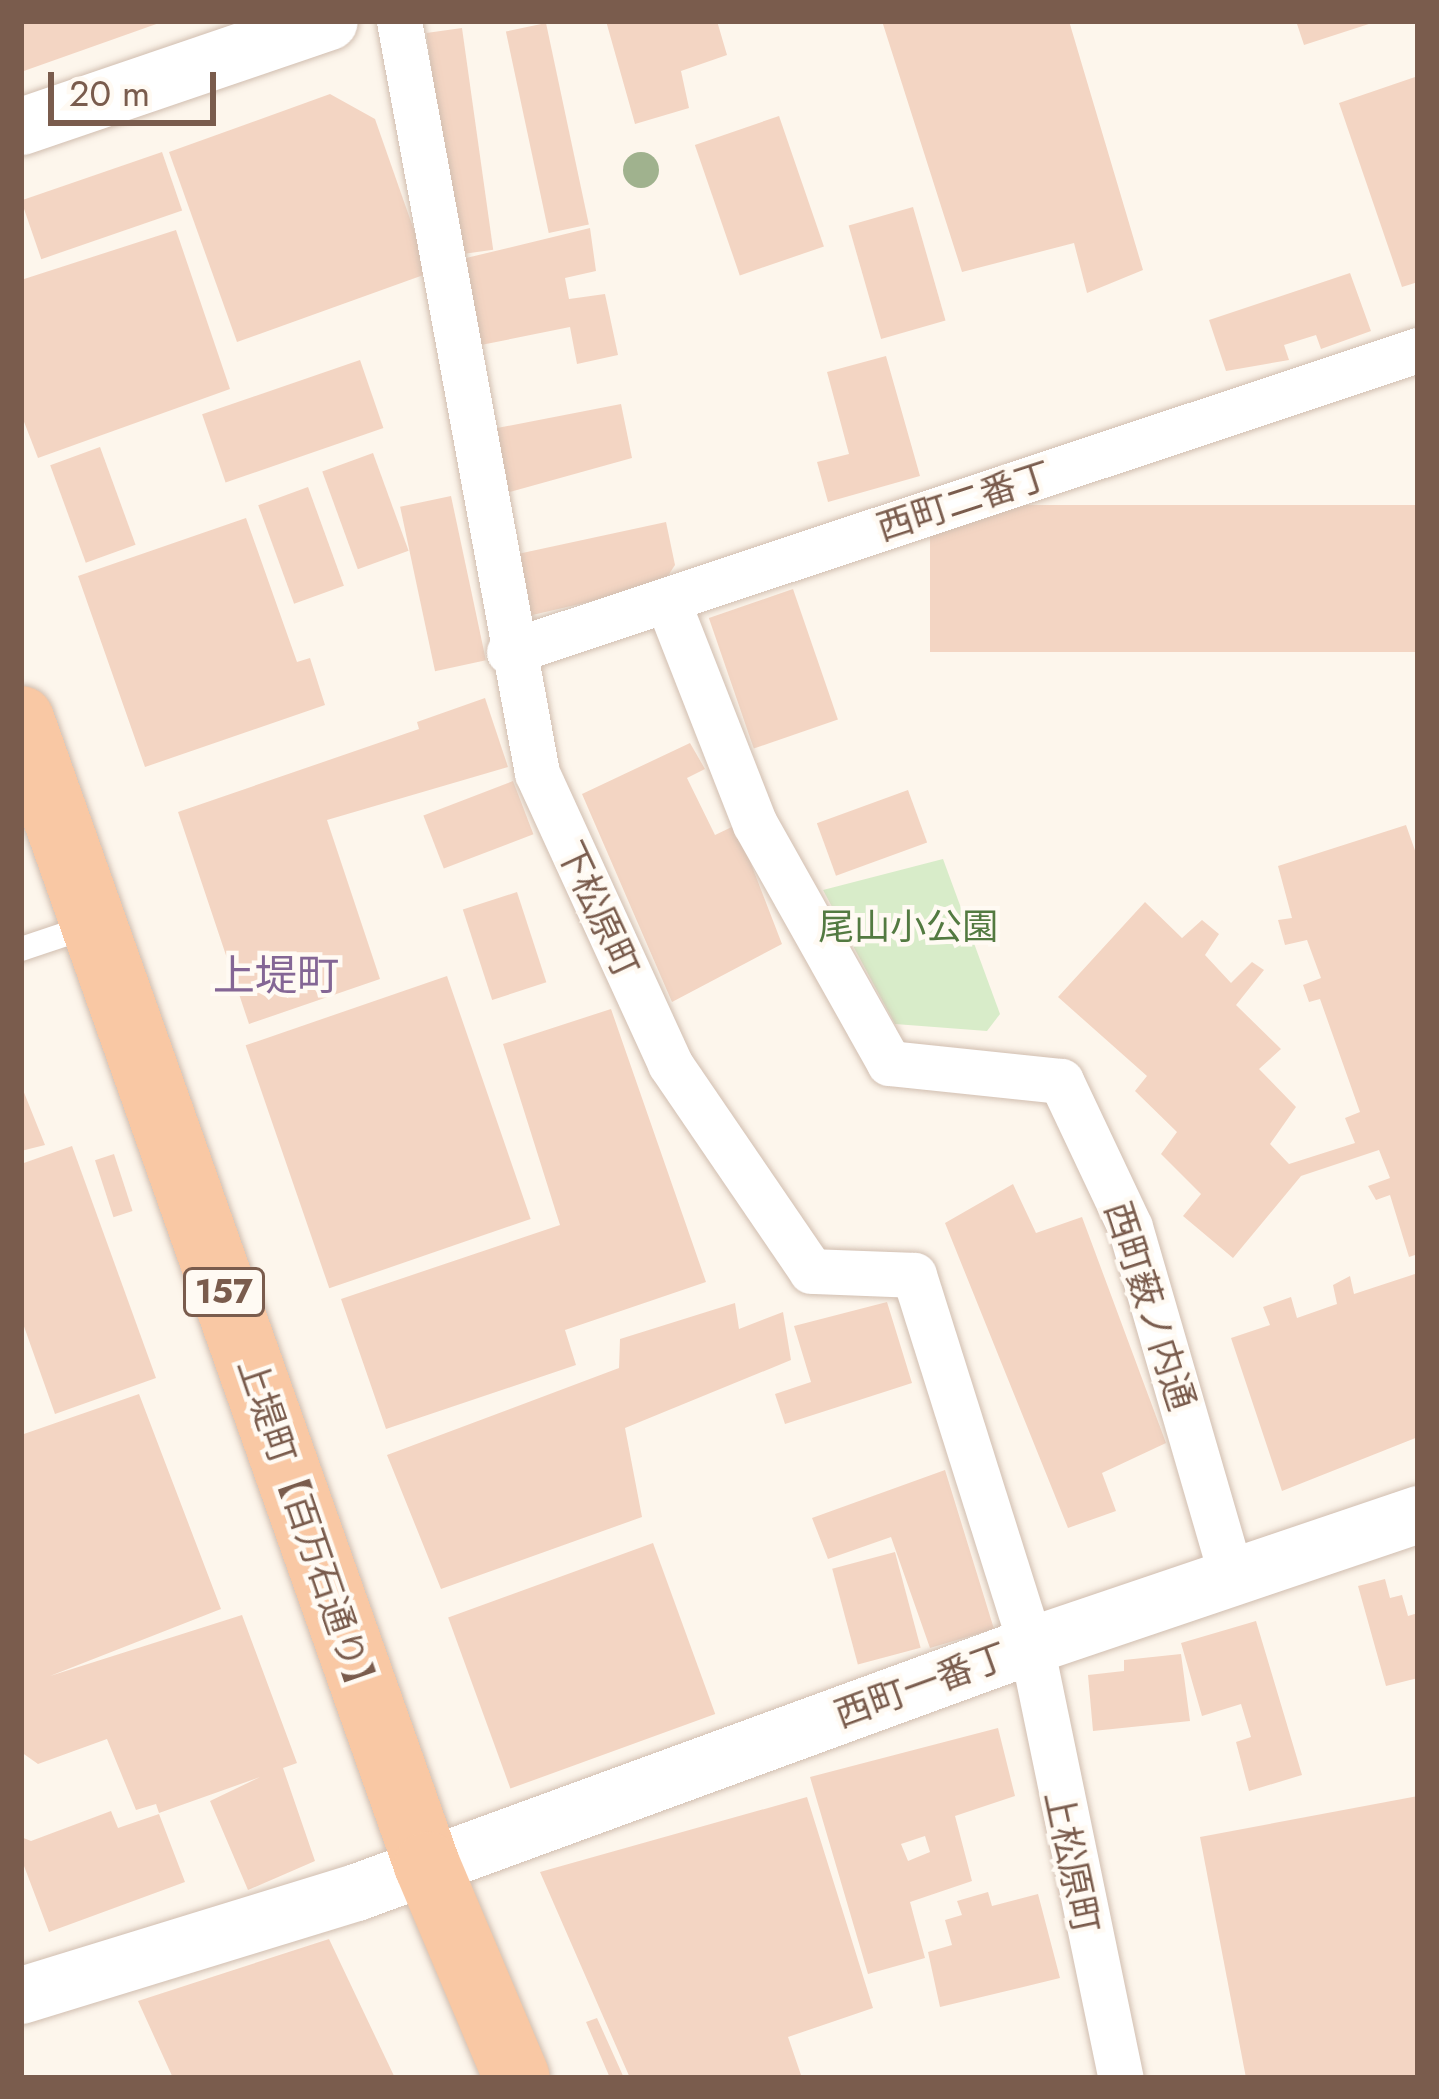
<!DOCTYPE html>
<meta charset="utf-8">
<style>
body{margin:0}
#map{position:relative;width:1439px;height:2099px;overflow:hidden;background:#fdf6ec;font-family:Jost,"Noto Sans JP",sans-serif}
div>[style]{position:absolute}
.green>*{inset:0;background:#d8ecc9}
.building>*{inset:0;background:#f3d5c3;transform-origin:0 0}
.roads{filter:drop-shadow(0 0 3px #d1beb0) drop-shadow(0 0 3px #d1beb0)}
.service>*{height:24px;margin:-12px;padding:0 12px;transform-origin:12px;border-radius:12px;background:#fff}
.minor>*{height:45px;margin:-22.5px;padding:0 22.5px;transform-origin:22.5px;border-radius:22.5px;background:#fff}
.tertiary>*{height:57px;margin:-28.5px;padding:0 28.5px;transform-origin:28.5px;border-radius:28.5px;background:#fff}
.trunk>*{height:66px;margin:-33px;padding:0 33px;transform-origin:33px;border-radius:33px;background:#f9c8a4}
.trees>*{width:36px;height:36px;margin:-18px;border-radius:50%;background:#a0b28e}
span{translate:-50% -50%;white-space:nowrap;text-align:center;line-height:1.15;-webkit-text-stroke:9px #fffaf3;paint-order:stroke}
.shield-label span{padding:3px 9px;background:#fffaf3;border:3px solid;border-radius:9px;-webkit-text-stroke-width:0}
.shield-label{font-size:33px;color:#7a5c4d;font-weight:700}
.street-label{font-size:36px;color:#7a5c4d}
.park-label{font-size:36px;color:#537a41}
.quarter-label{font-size:42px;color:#846695}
.frame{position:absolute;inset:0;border:24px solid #7a5c4d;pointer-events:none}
.scale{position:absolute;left:48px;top:72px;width:168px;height:54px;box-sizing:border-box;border:6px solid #7a5c4d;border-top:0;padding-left:15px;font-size:36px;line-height:42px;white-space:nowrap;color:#7a5c4d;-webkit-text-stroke:9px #fffaf3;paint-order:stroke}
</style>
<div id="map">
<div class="green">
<div style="clip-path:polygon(943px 859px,1000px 1014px,987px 1031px,895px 1024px,823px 890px)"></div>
</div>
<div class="building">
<div style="clip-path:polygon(21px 21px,162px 21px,162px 22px,21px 72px)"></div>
<div style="clip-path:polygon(606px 21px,717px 21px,727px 55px,681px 71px,689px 108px,635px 124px)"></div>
<div style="clip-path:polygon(882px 21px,1069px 21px,1143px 270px,1087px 293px,1074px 243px,962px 272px)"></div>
<div style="clip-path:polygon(1296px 21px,1374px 21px,1375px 22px,1304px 45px)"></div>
<div style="left:546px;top:23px;width:206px;height:41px;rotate:78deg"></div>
<div style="left:462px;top:28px;width:224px;height:36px;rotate:82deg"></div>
<div style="clip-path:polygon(1418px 76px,1418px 282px,1402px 287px,1339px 103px)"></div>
<div style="clip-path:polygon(330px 94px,375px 119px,429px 273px,237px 342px,169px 152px)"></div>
<div style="left:779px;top:116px;width:138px;height:89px;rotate:71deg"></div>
<div style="left:162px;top:152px;width:62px;height:149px;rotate:71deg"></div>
<div style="left:913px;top:207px;width:118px;height:67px;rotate:74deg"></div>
<div style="clip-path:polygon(590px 228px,596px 271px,565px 278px,569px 299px,605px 294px,618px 355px,577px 364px,570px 327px,476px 346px,458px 260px)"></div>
<div style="clip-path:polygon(176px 230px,230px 389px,38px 458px,21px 414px,21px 280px)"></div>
<div style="clip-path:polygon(1350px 273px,1371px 331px,1321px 349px,1316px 335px,1284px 345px,1289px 360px,1226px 371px,1209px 320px)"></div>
<div style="clip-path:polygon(886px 356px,920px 476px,828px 502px,817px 462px,849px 454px,827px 372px)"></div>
<div style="left:360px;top:360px;width:72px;height:167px;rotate:71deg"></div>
<div style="clip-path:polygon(621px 404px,632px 458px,506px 493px,492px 429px)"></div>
<div style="left:100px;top:447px;width:104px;height:53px;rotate:70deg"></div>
<div style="left:373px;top:453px;width:104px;height:54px;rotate:70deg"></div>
<div style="left:308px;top:487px;width:105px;height:53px;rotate:70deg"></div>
<div style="left:451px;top:496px;width:168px;height:52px;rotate:78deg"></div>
<div style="left:1418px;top:505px;width:147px;height:488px;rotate:90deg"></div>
<div style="clip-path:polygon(246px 518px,297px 662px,310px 658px,325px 705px,145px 767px,78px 576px)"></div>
<div style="clip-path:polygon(666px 522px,675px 565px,662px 585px,528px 616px,513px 555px)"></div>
<div style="left:793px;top:589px;width:138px;height:89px;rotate:71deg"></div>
<div style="clip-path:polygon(485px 698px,508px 767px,327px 820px,380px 979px,249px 1024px,178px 812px,419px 729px,417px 722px)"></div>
<div style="clip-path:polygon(690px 743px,705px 769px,687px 778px,715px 835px,736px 825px,782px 944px,672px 1002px,582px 794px)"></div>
<div style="left:513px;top:781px;width:57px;height:96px;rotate:69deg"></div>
<div style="left:908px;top:790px;width:56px;height:97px;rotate:70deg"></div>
<div style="clip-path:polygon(1406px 825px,1418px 859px,1418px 1254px,1409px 1257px,1390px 1195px,1376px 1200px,1368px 1186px,1390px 1178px,1379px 1150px,1301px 1176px,1233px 1258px,1183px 1216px,1201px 1194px,1161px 1154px,1177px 1132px,1135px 1091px,1147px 1076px,1058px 997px,1145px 902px,1182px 938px,1202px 920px,1219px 934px,1205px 955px,1231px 983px,1252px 962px,1264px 970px,1236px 1005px,1281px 1049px,1259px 1069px,1296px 1107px,1270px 1144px,1289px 1164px,1355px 1143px,1345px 1118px,1360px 1112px,1320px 999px,1309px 1002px,1303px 985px,1321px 978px,1307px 940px,1285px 945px,1278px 920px,1292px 918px,1278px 866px)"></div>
<div style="left:517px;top:892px;width:95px;height:57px;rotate:72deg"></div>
<div style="left:447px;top:976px;width:257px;height:213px;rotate:71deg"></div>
<div style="clip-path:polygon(611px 1009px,706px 1282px,565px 1330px,576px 1365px,386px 1429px,341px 1299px,560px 1225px,503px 1044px)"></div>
<div style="clip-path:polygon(21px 1085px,45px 1145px,21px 1151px)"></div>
<div style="clip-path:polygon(72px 1146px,156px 1378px,55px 1414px,21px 1318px,21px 1164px)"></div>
<div style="left:114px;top:1154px;width:60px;height:20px;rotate:72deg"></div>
<div style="clip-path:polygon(1013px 1184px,1036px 1233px,1082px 1217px,1166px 1443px,1102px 1473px,1116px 1511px,1068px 1528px,945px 1223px)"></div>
<div style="clip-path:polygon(1418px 1273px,1418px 1437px,1282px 1491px,1231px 1338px,1270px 1325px,1263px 1307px,1291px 1297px,1297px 1318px,1337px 1304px,1333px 1285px,1350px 1276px,1354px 1294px)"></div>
<div style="clip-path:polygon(887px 1302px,912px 1383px,785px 1424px,775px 1394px,811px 1382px,794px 1326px)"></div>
<div style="clip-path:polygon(735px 1303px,739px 1329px,783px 1312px,791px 1360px,625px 1428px,642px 1517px,441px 1589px,387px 1455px,619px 1368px,620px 1339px)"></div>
<div style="clip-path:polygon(139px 1394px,221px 1609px,50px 1676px,242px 1615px,297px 1763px,283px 1768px,315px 1861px,248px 1890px,210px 1801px,260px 1777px,159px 1813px,156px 1804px,136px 1810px,107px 1739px,38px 1764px,21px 1752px,21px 1435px)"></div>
<div style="clip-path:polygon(945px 1470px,994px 1629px,930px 1648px,891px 1537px,828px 1559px,812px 1518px)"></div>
<div style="left:653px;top:1543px;width:182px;height:218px;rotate:70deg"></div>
<div style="left:895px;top:1552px;width:99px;height:65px;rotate:75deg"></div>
<div style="clip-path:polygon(1385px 1579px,1390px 1598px,1402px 1595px,1408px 1616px,1418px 1613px,1418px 1678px,1386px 1686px,1358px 1586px)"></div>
<div style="clip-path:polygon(1256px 1621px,1302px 1775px,1249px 1791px,1236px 1742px,1251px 1737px,1241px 1704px,1202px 1716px,1181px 1643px)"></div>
<div style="clip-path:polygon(1181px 1654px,1190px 1721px,1093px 1731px,1088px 1675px,1124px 1671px,1124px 1660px)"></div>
<div style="clip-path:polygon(evenodd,998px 1728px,1015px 1796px,955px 1816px,972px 1881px,910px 1902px,925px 1958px,868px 1974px,810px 1777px,998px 1728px,925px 1836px,930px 1852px,908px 1861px,901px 1844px,925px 1836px)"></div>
<div style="clip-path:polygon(1418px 1796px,1418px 2078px,1246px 2078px,1200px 1837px)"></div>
<div style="clip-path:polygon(807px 1797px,873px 2008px,788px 2037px,802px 2078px,630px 2078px,540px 1872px)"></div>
<div style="clip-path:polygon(111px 1811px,118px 1828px,159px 1814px,185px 1882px,49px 1932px,21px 1858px,21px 1837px,31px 1841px)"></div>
<div style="clip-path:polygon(988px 1892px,992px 1906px,1038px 1894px,1060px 1978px,940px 2007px,928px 1952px,952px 1945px,945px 1920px,962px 1915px,957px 1901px)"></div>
<div style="clip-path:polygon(329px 1939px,395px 2078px,173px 2078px,138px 2001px)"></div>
<div style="clip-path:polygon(597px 2018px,624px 2078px,610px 2078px,586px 2022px)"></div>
</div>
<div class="roads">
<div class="service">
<div style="left:21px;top:949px;width:76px;rotate:-18.4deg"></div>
</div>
<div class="minor">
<div style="left:399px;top:21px;width:765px;rotate:79.6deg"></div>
<div style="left:537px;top:773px;width:320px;rotate:65.4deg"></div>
<div style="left:670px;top:1064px;width:250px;rotate:55.7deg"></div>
<div style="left:811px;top:1271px;width:103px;rotate:2.2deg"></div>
<div style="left:914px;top:1275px;width:388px;rotate:72.5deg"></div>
<div style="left:1031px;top:1645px;width:442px;rotate:78.3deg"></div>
<div style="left:667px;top:600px;width:241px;rotate:68.6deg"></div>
<div style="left:755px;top:824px;width:274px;rotate:60.7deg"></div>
<div style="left:889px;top:1063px;width:173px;rotate:6deg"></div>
<div style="left:1061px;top:1081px;width:161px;rotate:64.7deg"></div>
<div style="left:1130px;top:1227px;width:365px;rotate:73.8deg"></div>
<div style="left:509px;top:652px;width:958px;rotate:-18.38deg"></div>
</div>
<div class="tertiary">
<div style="left:21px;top:126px;width:325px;rotate:-18.8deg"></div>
<div style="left:21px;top:1995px;width:350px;rotate:-17.1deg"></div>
<div style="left:356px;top:1892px;width:719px;rotate:-20.1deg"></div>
<div style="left:1031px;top:1645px;width:409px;rotate:-18.7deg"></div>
</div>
<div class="trunk">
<div style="left:21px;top:719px;width:1216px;rotate:70.49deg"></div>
<div style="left:427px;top:1865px;width:231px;rotate:67.1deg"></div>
</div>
</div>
<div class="trees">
<div style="left:641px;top:170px"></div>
</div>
<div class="shield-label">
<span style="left:224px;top:1292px">157</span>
</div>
<div class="street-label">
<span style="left:964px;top:501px;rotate:-18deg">西町二番丁</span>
<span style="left:598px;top:909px;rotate:65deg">下松原町</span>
<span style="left:1150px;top:1306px;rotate:72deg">西町薮ノ内通</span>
<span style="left:308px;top:1530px;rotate:71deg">上堤町【百万石通り】</span>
<span style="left:921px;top:1685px;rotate:-20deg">西町一番丁</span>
<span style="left:1072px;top:1862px;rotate:78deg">上松原町</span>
</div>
<div class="park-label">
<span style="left:908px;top:927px">尾山小公園</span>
</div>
<div class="quarter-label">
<span style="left:276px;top:976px">上堤町</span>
</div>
<div class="frame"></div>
<div class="scale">20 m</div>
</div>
